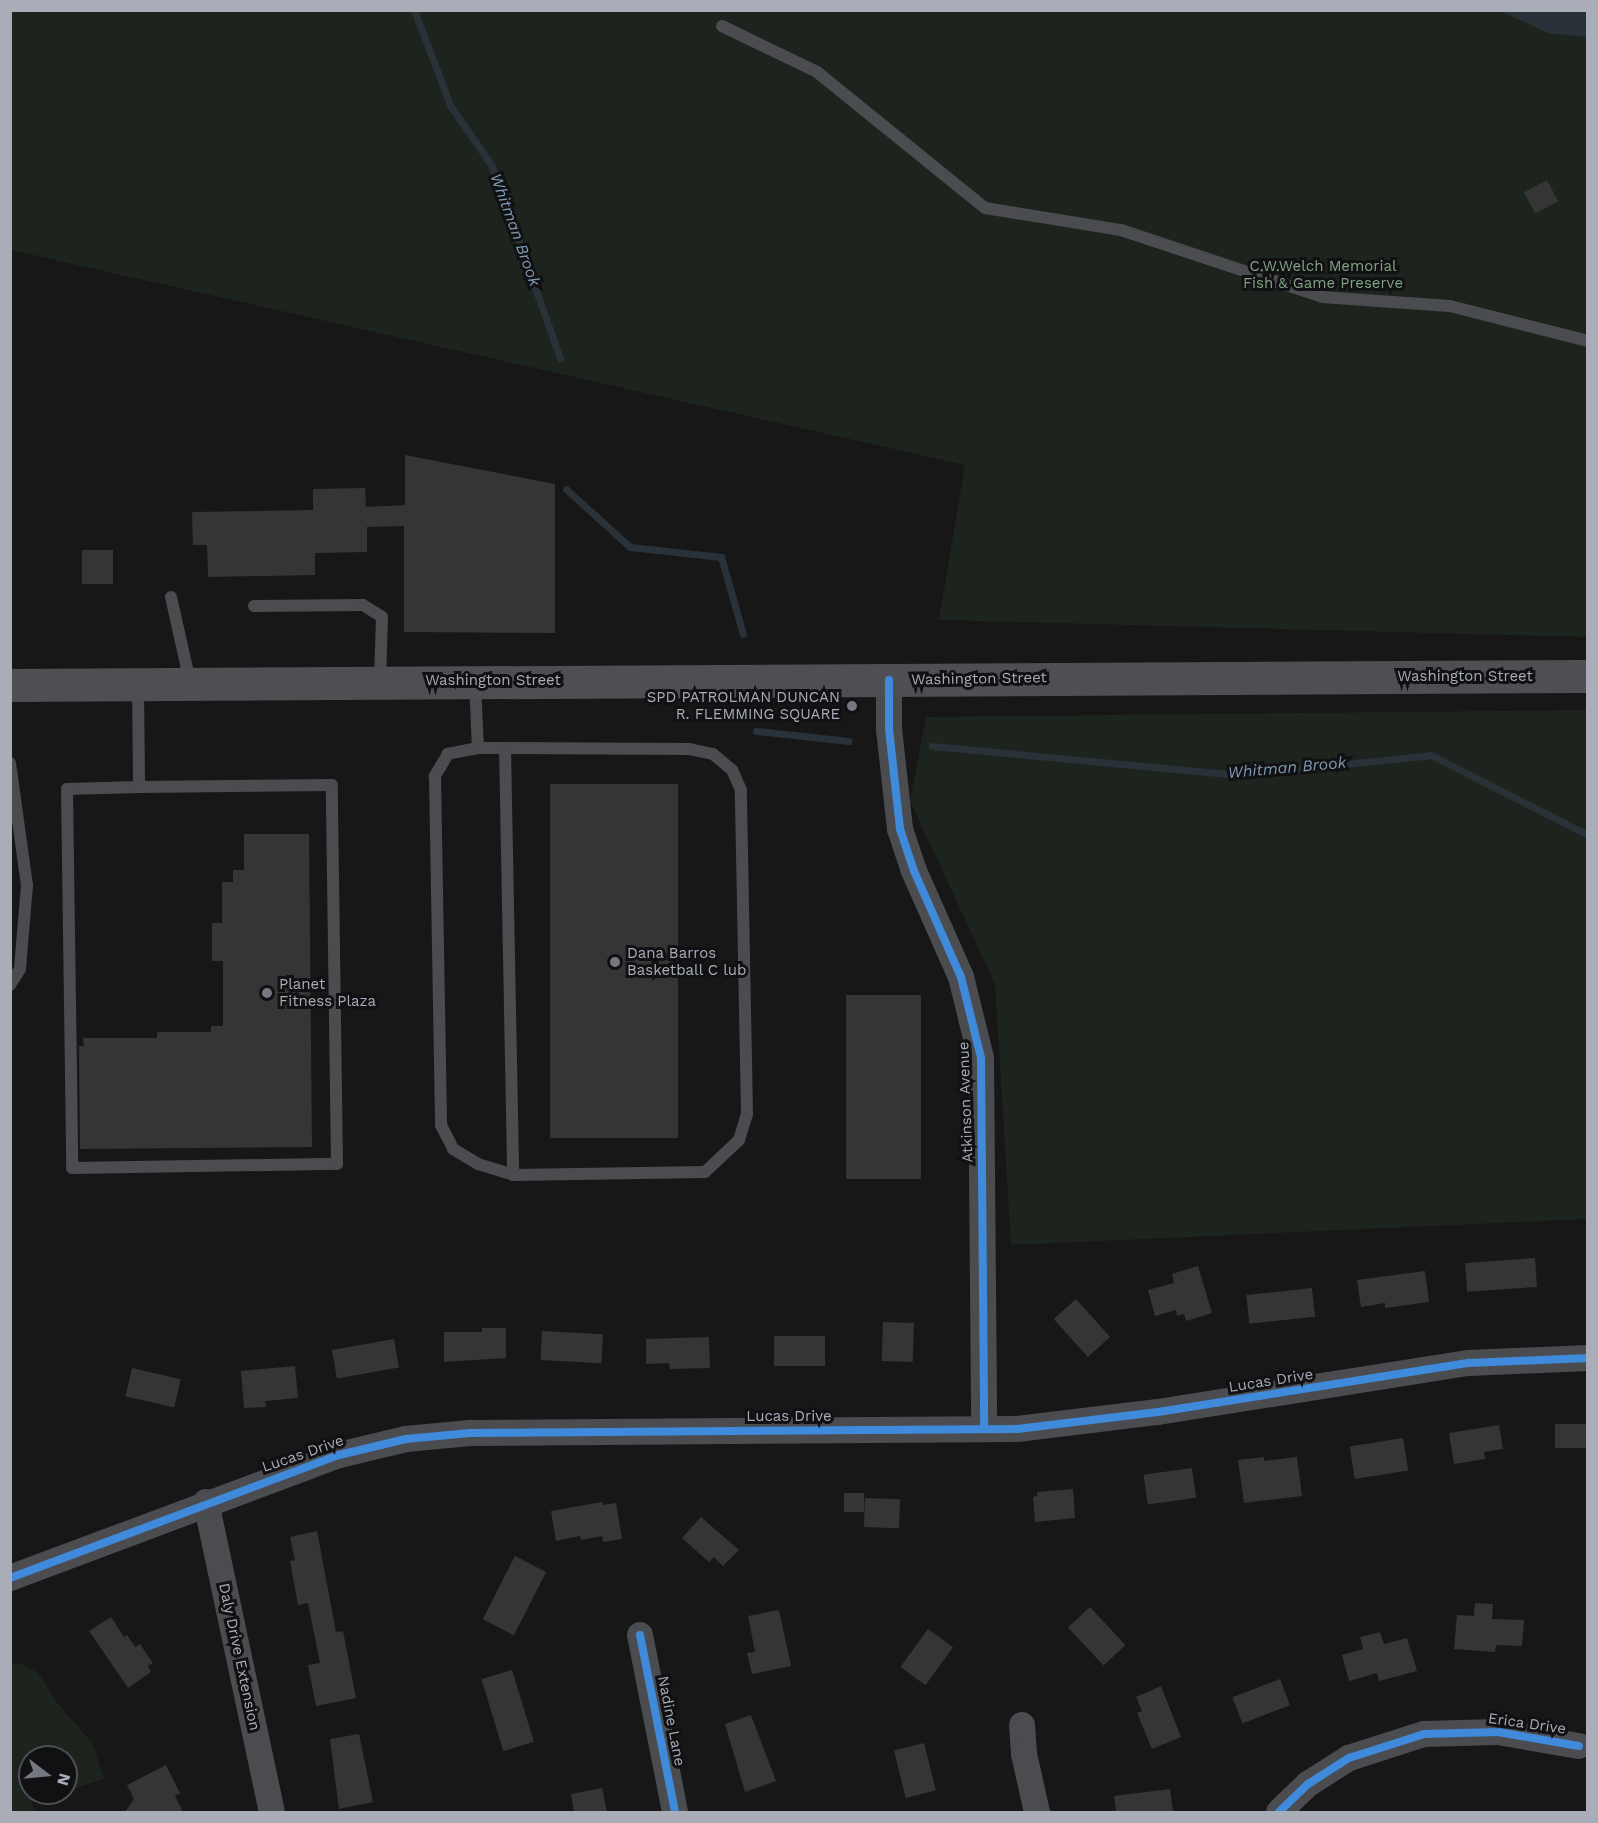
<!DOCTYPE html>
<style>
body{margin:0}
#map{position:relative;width:1598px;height:1823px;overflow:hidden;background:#171717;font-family:"Work Sans",sans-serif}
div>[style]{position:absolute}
.green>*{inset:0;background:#1d241e}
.water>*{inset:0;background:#2a3239}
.stream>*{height:7px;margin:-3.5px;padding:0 3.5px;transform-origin:3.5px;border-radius:3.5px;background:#2a3239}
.building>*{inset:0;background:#353536;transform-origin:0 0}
.lane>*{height:12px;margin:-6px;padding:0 6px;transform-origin:6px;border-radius:6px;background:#4b4c50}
.street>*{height:26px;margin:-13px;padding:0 13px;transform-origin:13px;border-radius:13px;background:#4b4c50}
.primary>*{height:33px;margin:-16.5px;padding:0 16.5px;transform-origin:16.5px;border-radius:16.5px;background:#4d4f52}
.cycleway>*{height:8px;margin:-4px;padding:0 4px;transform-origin:4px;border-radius:4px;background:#408adc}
.dots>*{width:16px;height:16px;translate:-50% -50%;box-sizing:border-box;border:3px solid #111113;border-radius:50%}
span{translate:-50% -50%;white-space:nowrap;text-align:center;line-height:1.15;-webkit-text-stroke:6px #111113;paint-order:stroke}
.park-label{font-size:15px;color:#7fa381}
.street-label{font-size:15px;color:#a8adb8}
.poi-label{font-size:15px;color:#a8adb8}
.right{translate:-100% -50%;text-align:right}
.left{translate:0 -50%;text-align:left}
.water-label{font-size:16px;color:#7f9bb3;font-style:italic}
.frame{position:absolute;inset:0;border:12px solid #a8adb8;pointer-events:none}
.north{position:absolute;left:18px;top:1745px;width:60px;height:60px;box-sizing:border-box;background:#111113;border:2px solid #4d4f55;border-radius:50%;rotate:106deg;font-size:16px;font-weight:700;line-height:24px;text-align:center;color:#a8adb8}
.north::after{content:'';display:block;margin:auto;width:21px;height:27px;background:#757880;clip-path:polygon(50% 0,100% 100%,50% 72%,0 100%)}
</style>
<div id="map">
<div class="green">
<div style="clip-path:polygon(11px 11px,1587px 11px,1587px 637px,939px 620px,965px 465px,11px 250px)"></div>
<div style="clip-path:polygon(1587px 710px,1587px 1219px,1011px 1245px,995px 984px,910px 801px,926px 717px)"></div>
<div style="clip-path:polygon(20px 1663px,38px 1673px,58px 1704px,93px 1744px,104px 1779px,66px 1791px,66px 1757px,30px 1757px,30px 1793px,59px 1793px,31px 1802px,36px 1812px,11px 1812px,11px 1664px)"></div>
</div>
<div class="water">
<div style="clip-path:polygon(1501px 11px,1587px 11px,1587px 37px,1548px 33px)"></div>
</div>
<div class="stream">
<div style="left:414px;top:10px;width:102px;rotate:69.2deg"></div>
<div style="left:450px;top:105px;width:74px;rotate:55.5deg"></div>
<div style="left:492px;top:166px;width:204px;rotate:70.5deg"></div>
<div style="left:566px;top:489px;width:86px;rotate:42.2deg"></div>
<div style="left:630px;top:547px;width:92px;rotate:6.3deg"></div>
<div style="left:721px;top:557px;width:80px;rotate:74.1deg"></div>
<div style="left:756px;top:731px;width:93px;rotate:6.2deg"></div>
<div style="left:932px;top:746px;width:308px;rotate:5.4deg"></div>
<div style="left:1239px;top:775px;width:193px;rotate:-5.9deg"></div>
<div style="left:1431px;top:755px;width:176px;rotate:27deg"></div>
</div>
<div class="building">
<div style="left:1547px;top:180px;width:24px;height:26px;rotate:62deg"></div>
<div style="clip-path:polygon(405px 455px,555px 484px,555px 633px,404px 632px,404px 526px,367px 527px,367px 552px,315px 553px,315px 575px,208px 577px,207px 545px,193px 545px,192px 512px,313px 510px,313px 489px,365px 488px,366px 507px,405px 505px)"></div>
<div style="left:82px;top:550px;width:31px;height:34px"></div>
<div style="left:678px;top:784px;width:354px;height:128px;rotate:90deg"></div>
<div style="clip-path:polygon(244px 834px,309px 834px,312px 1147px,80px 1149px,79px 1046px,84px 1046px,83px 1038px,157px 1038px,157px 1032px,211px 1032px,211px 1026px,223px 1026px,223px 961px,212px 961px,212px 923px,222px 923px,222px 882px,233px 882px,233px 870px,244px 870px)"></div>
<div style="left:846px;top:995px;width:75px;height:184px"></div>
<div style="left:1535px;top:1258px;width:29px;height:70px;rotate:86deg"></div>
<div style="clip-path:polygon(1198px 1266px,1212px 1313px,1186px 1321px,1184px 1314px,1177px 1316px,1176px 1310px,1155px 1316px,1148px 1290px,1174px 1283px,1172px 1274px)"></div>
<div style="clip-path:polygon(1425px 1271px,1429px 1302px,1385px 1308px,1385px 1303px,1361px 1307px,1357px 1280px)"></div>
<div style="left:1312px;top:1288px;width:29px;height:66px;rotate:84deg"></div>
<div style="left:1076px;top:1299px;width:51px;height:30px;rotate:48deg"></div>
<div style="left:883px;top:1322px;width:31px;height:39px;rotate:2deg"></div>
<div style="clip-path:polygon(482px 1328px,506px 1328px,506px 1358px,444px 1362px,444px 1332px,482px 1332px)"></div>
<div style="left:542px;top:1331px;width:61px;height:29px;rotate:3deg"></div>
<div style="left:774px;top:1336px;width:51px;height:30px"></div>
<div style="clip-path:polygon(709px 1337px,710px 1368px,670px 1369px,669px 1363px,646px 1364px,646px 1339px)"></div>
<div style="left:394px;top:1339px;width:29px;height:63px;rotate:80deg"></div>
<div style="clip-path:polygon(295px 1366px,298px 1398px,265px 1401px,266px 1407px,244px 1408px,241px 1371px)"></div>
<div style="left:132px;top:1368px;width:50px;height:29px;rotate:13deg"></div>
<div style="left:1587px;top:1424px;width:24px;height:32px;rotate:90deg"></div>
<div style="clip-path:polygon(1499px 1425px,1503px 1449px,1484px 1452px,1485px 1459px,1454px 1464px,1449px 1433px)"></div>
<div style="left:1403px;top:1438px;width:33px;height:54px;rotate:81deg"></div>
<div style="clip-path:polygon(1264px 1457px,1264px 1461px,1297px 1457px,1302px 1496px,1244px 1503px,1238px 1460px)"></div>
<div style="left:1192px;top:1468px;width:30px;height:49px;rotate:82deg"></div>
<div style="clip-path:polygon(1073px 1489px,1075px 1518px,1035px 1522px,1033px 1497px,1037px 1496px,1037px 1492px)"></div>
<div style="left:844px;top:1493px;width:20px;height:19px"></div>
<div style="left:865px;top:1498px;width:35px;height:29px;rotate:2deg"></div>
<div style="clip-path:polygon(602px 1502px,603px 1505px,616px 1503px,622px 1539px,603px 1542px,602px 1536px,581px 1540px,580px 1536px,556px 1541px,551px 1511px)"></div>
<div style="clip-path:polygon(701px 1517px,739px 1550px,723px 1566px,714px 1557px,709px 1562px,682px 1538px)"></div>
<div style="clip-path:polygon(317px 1531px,336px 1632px,343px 1631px,356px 1698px,316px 1706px,308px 1665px,320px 1663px,308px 1603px,298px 1605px,290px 1561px,295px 1560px,290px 1537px)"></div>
<div style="left:515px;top:1556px;width:35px;height:71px;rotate:27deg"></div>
<div style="clip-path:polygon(1475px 1603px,1493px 1604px,1492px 1619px,1524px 1620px,1522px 1646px,1496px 1645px,1495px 1652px,1454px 1649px,1457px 1615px,1474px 1616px)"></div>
<div style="left:1090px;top:1607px;width:52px;height:30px;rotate:47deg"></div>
<div style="clip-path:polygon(779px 1610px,791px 1666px,752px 1674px,747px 1653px,755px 1652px,748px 1616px)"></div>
<div style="clip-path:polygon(111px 1617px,124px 1637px,127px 1635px,135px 1647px,140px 1644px,153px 1663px,148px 1666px,151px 1672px,128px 1688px,89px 1631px)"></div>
<div style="left:928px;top:1629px;width:31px;height:47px;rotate:36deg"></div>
<div style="clip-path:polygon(1380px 1632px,1384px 1644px,1407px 1638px,1417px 1671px,1379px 1681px,1377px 1673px,1349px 1681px,1342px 1655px,1363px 1649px,1360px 1637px)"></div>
<div style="left:512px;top:1670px;width:75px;height:32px;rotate:73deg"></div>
<div style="left:1280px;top:1679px;width:28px;height:51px;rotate:69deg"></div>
<div style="clip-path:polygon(1161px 1686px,1181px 1737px,1152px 1749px,1137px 1713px,1142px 1711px,1136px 1697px)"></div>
<div style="clip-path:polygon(751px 1715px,776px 1781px,745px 1792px,725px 1724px)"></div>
<div style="clip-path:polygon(359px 1734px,373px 1802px,339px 1809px,330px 1739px)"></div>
<div style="left:924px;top:1743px;width:49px;height:31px;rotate:76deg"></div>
<div style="clip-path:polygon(166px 1765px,180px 1793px,175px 1796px,183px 1812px,125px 1812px,134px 1799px,127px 1785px)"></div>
<div style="clip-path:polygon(602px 1788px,607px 1812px,574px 1812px,571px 1794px)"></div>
<div style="clip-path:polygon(1170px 1789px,1173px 1812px,1116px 1812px,1114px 1796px)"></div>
</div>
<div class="lane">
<div style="left:722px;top:26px;width:106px;rotate:25.8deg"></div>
<div style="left:817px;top:72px;width:216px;rotate:39deg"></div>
<div style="left:985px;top:208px;width:138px;rotate:9.2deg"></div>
<div style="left:1121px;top:230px;width:212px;rotate:18.4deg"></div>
<div style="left:1322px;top:297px;width:128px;rotate:4deg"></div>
<div style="left:1450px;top:306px;width:142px;rotate:14.2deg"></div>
<div style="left:171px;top:597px;width:87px;rotate:77.4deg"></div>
<div style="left:254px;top:606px;width:109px;rotate:-0.5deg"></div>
<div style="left:363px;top:605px;width:22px;rotate:32deg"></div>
<div style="left:382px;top:617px;width:64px;rotate:91.8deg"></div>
<div style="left:475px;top:682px;width:66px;rotate:87.4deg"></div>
<div style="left:478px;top:748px;width:31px;rotate:169deg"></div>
<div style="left:448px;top:754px;width:26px;rotate:121deg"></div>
<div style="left:435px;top:776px;width:349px;rotate:89deg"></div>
<div style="left:441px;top:1125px;width:27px;rotate:63deg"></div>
<div style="left:453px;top:1149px;width:29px;rotate:31deg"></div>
<div style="left:478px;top:1164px;width:37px;rotate:17deg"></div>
<div style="left:513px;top:1175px;width:192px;rotate:-0.9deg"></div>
<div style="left:705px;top:1172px;width:47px;rotate:-43.3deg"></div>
<div style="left:739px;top:1140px;width:27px;rotate:-73deg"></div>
<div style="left:747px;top:1114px;width:324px;rotate:-91.1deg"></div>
<div style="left:741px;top:790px;width:22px;rotate:-114deg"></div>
<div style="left:732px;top:770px;width:25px;rotate:-140deg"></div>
<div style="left:713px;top:754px;width:24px;rotate:-168deg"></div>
<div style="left:690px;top:749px;width:212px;rotate:-179.7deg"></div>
<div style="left:138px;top:685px;width:102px;rotate:89.4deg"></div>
<div style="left:139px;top:787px;width:72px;rotate:178.4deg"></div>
<div style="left:67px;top:789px;width:379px;rotate:89.2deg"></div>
<div style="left:72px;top:1168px;width:265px;rotate:-0.9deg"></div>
<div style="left:337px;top:1164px;width:379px;rotate:-90.8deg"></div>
<div style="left:332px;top:785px;width:193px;rotate:179.4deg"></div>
<div style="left:505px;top:748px;width:427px;rotate:88.9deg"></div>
<div style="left:10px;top:763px;width:123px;rotate:82.1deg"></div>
<div style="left:27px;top:885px;width:84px;rotate:94.8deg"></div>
<div style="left:20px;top:969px;width:19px;rotate:122deg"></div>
</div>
<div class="street">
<div style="left:889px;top:680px;width:49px;rotate:90deg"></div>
<div style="left:889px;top:729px;width:101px;rotate:83.7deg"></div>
<div style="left:900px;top:829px;width:44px;rotate:71.6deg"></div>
<div style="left:914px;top:871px;width:116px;rotate:66.1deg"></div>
<div style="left:961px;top:977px;width:83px;rotate:76.1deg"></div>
<div style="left:981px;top:1058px;width:371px;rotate:89.5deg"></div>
<div style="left:206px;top:1502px;width:317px;rotate:78deg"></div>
<div style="left:10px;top:1578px;width:351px;rotate:-20.5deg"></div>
<div style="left:339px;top:1455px;width:69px;rotate:-13.4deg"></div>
<div style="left:406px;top:1439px;width:64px;rotate:-5.4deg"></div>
<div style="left:470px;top:1433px;width:547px;rotate:-0.42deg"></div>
<div style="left:1017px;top:1429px;width:142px;rotate:-6.9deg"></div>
<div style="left:1158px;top:1412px;width:315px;rotate:-9deg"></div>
<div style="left:1469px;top:1363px;width:119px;rotate:-2.4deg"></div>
<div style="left:640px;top:1635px;width:180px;rotate:78.8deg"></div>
<div style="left:1022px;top:1725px;width:29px;rotate:86deg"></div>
<div style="left:1024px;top:1754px;width:59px;rotate:77.4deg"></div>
<div style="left:1279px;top:1812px;width:40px;rotate:-44deg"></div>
<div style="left:1308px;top:1784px;width:49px;rotate:-32.4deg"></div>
<div style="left:1349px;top:1758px;width:79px;rotate:-17.7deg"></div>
<div style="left:1424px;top:1734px;width:74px;rotate:-1.5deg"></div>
<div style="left:1498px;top:1732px;width:82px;rotate:9.8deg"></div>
</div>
<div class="primary">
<div style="left:10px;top:685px;width:1578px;rotate:-0.33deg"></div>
</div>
<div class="cycleway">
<div style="left:889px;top:680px;width:49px;rotate:90deg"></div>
<div style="left:889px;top:729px;width:101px;rotate:83.7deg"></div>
<div style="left:900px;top:829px;width:44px;rotate:71.6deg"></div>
<div style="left:914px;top:871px;width:116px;rotate:66.1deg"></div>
<div style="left:961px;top:977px;width:83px;rotate:76.1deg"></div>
<div style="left:981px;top:1058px;width:371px;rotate:89.5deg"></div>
<div style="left:10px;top:1578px;width:351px;rotate:-20.5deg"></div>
<div style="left:339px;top:1455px;width:69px;rotate:-13.4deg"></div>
<div style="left:406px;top:1439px;width:64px;rotate:-5.4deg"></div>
<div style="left:470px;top:1433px;width:547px;rotate:-0.42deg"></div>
<div style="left:1017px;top:1429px;width:142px;rotate:-6.9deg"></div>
<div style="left:1158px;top:1412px;width:315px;rotate:-9deg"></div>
<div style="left:1469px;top:1363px;width:119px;rotate:-2.4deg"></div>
<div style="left:640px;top:1635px;width:180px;rotate:78.8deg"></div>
<div style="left:1279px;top:1812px;width:40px;rotate:-44deg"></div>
<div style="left:1308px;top:1784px;width:49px;rotate:-32.4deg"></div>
<div style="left:1349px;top:1758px;width:79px;rotate:-17.7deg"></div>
<div style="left:1424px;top:1734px;width:74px;rotate:-1.5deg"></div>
<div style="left:1498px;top:1732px;width:82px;rotate:9.8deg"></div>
</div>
<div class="dots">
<div style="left:852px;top:706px;background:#757880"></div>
<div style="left:615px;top:962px;background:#757880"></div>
<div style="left:267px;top:993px;background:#757880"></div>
</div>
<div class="park-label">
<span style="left:1323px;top:275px">C.W.Welch Memorial<br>Fish &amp; Game Preserve</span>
</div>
<div class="street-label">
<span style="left:1465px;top:677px">Washington Street</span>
<span style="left:979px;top:679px;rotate:-1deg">Washington Street</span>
<span style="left:493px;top:681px">Washington Street</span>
<span style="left:966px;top:1102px;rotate:-92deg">Atkinson Avenue</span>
<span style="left:1271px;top:1381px;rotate:-9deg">Lucas Drive</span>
<span style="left:789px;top:1417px">Lucas Drive</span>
<span style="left:303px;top:1454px;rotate:-19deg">Lucas Drive</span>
<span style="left:239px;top:1657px;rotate:78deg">Daly Drive Extension</span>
<span style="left:671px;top:1721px;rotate:79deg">Nadine Lane</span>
<span style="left:1527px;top:1724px;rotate:8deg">Erica Drive</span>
</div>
<div class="poi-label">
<span class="right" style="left:840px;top:706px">SPD PATROLMAN DUNCAN<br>R. FLEMMING SQUARE</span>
<span class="left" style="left:627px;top:962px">Dana Barros<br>Basketball C lub</span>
<span class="left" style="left:279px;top:993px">Planet<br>Fitness Plaza</span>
</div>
<div class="water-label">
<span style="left:515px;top:230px;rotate:70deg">Whitman Brook</span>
<span style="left:1287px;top:768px;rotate:-5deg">Whitman Brook</span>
</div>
<div class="frame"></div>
<div class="north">N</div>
</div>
